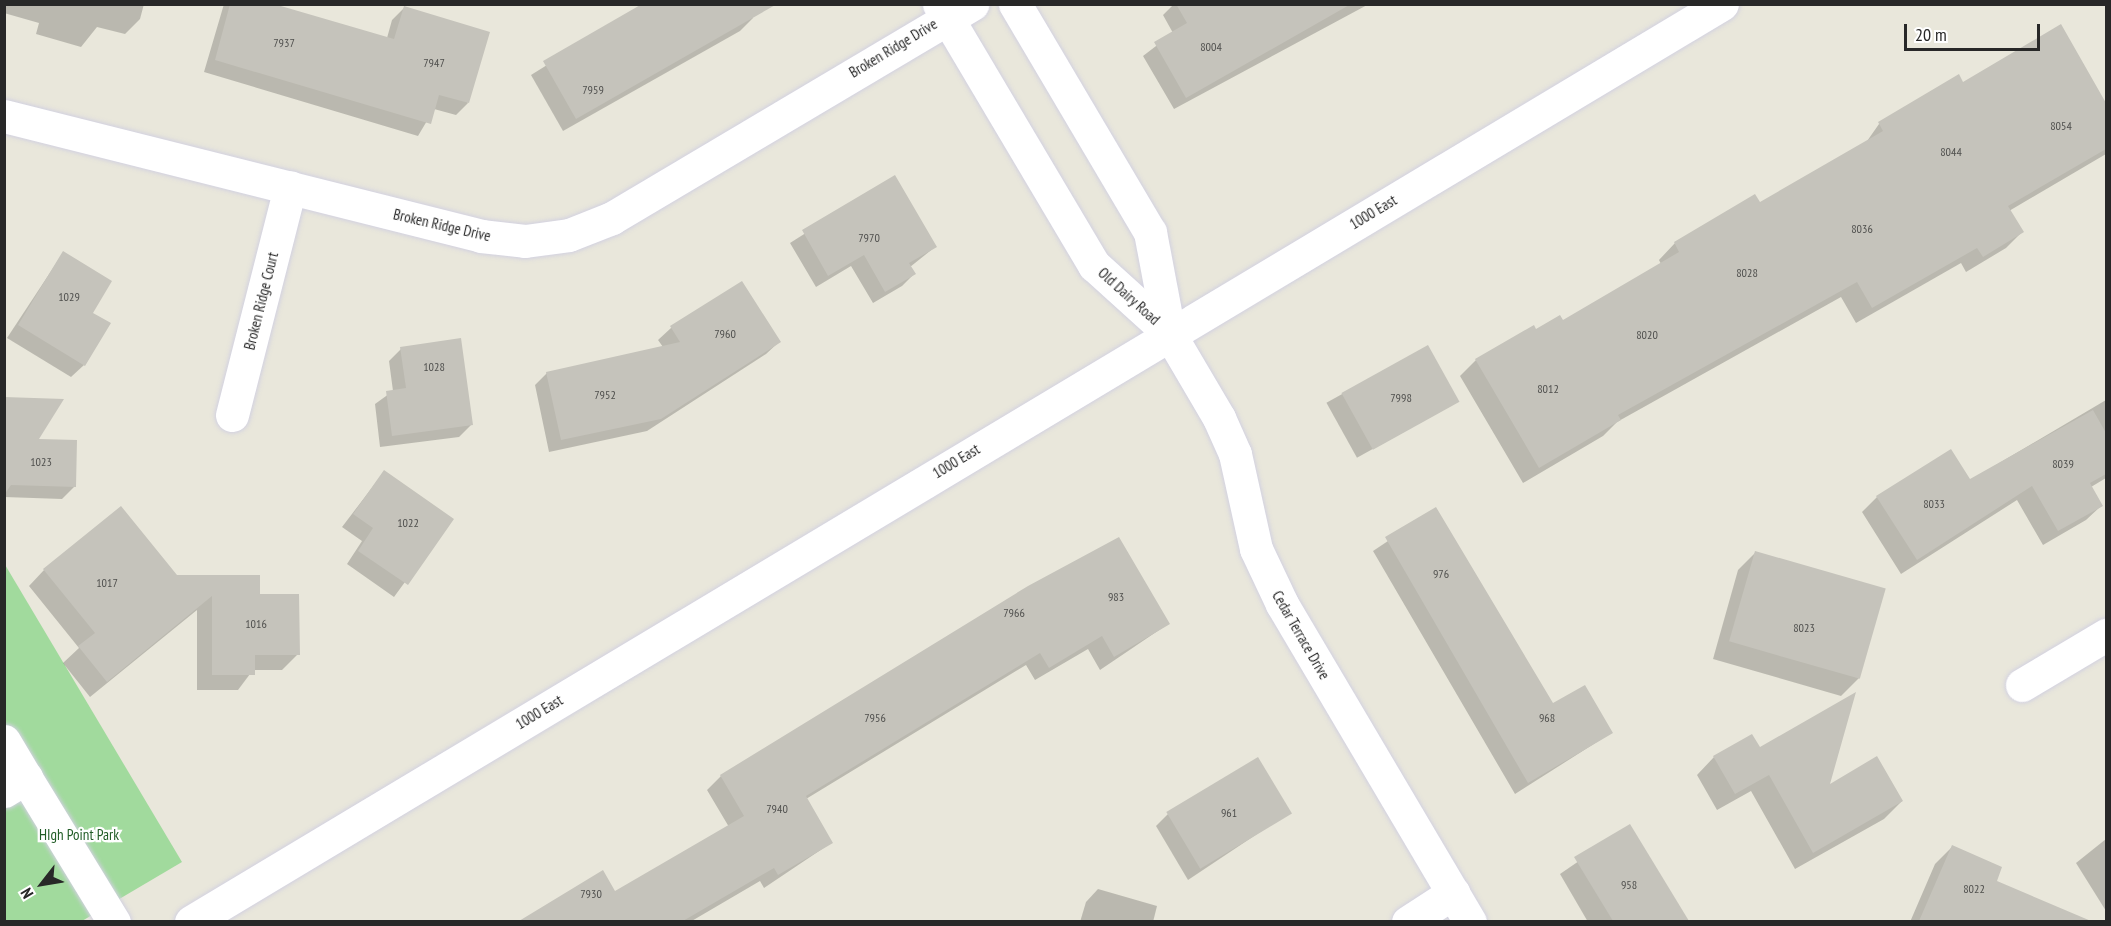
<!DOCTYPE html>
<style>
body{margin:0}
#map{position:relative;width:2111px;height:926px;overflow:hidden;background:#e9e7db;font-family:"PT Sans Narrow",sans-serif}
div>[style]{position:absolute}
.green>*{inset:0;background:#a1da9d}
.shadow>*{inset:0;background:#0003;transform-origin:0 0}
.building>*{inset:0;background:#c5c3bb;transform-origin:0 0}
.roads{filter:drop-shadow(0 0 2px #d2d1e0) drop-shadow(0 0 2px #d2d1e0)}
.minor>*{height:33px;margin:-16.5px;padding:0 16.5px;transform-origin:16.5px;border-radius:16.5px;background:#fff}
span{translate:-50% -50%;white-space:nowrap;text-align:center;line-height:1.15;-webkit-text-stroke:4.5px #fff;paint-order:stroke}
.number-label{font-size:12px;color:#4f4f4d}
.number-label span{-webkit-text-stroke-width:0}
.street-label{font-size:15px;color:#282828}
.park-label{font-size:15px;color:#215c26}
.frame{position:absolute;inset:0;border:6px solid #282828;pointer-events:none}
.north{position:absolute;left:12px;top:854px;width:60px;height:60px;-webkit-text-stroke:4px #fff;paint-order:stroke;rotate:239deg;font-size:16px;font-weight:700;line-height:24px;text-align:center;color:#282828}
.north::after{content:'';display:block;margin:auto;width:21px;height:27px;background:#282828;clip-path:polygon(50% 0,100% 100%,50% 72%,0 100%)}
.scale{position:absolute;left:1904px;top:24px;width:136px;height:27px;box-sizing:border-box;border:3px solid #282828;border-top:0;padding-left:8px;font-size:18px;line-height:21px;white-space:nowrap;color:#282828;-webkit-text-stroke:4px #fff;paint-order:stroke}
</style>
<div id="map">
<div class="green">
<div style="clip-path:polygon(4px 563px,182px 862px,82px 921px,5px 921px)"></div>
</div>
<div class="shadow">
<div style="clip-path:polygon(4px 4px,144px 4px,140px 19px,125px 34px,97px 27px,81px 47px,36px 34px,39px 23px,4px 13px)"></div>
<div style="clip-path:polygon(224px 4px,269px 4px,387px 38px,392px 20px,404px 8px,468px 103px,456px 115px,434px 109px,418px 136px,204px 72px)"></div>
<div style="clip-path:polygon(645px 4px,744px 4px,753px 18px,740px 31px,563px 131px,531px 75px)"></div>
<div style="clip-path:polygon(1174px 4px,1369px 4px,1174px 109px,1143px 56px,1173px 33px,1163px 15px)"></div>
<div style="clip-path:polygon(2061px 27px,2106px 106px,2106px 154px,2009px 211px,2022px 232px,2006px 248px,1966px 272px,1961px 263px,1856px 323px,1841px 297px,1617px 422px,1603px 436px,1523px 483px,1460px 376px,1476px 360px,1562px 322px,1661px 264px,1659px 260px,1675px 243px,1759px 205px,1865px 144px,1879px 124px,1958px 76px,1963px 84px)"></div>
<div style="clip-path:polygon(894px 177px,935px 247px,910px 267px,914px 274px,902px 286px,873px 303px,851px 266px,816px 287px,790px 243px)"></div>
<div style="clip-path:polygon(63px 253px,84px 365px,71px 377px,7px 338px)"></div>
<div style="clip-path:polygon(741px 283px,779px 342px,766px 354px,647px 431px,549px 452px,535px 385px,547px 373px,663px 347px,658px 340px,671px 328px)"></div>
<div style="left:1427px;top:347px;width:63px;height:115px;rotate:61deg"></div>
<div style="clip-path:polygon(401px 349px,471px 425px,459px 437px,380px 447px,375px 404px,393px 391px,389px 361px)"></div>
<div style="clip-path:polygon(4px 399px,75px 486px,62px 499px,4px 497px)"></div>
<div style="clip-path:polygon(2106px 400px,2106px 478px,2091px 487px,2101px 506px,2086px 520px,2043px 545px,2017px 500px,1901px 574px,1862px 512px,1877px 497px,1969px 481px)"></div>
<div style="clip-path:polygon(384px 472px,451px 519px,394px 597px,347px 564px,362px 541px,342px 527px)"></div>
<div style="clip-path:polygon(1436px 509px,1552px 705px,1611px 733px,1515px 794px,1373px 551px)"></div>
<div style="clip-path:polygon(1755px 553px,1859px 678px,1841px 696px,1713px 659px,1738px 570px)"></div>
<div style="clip-path:polygon(44px 570px,259px 596px,298px 654px,282px 670px,253px 670px,238px 690px,197px 690px,197px 610px,90px 697px,63px 663px,79px 648px,29px 586px)"></div>
<div style="clip-path:polygon(1029px 587px,1168px 624px,1100px 670px,1088px 649px,1035px 680px,1026px 665px,806px 799px,831px 843px,764px 888px,760px 881px,690px 922px,524px 922px,615px 893px,729px 827px,707px 790px,721px 776px)"></div>
<div style="clip-path:polygon(1760px 750px,1828px 787px,1902px 801px,1884px 819px,1795px 869px,1751px 791px,1717px 810px,1697px 775px,1714px 757px)"></div>
<div style="clip-path:polygon(1290px 812px,1188px 880px,1156px 826px,1168px 814px)"></div>
<div style="clip-path:polygon(1630px 826px,1687px 922px,1588px 922px,1560px 874px)"></div>
<div style="clip-path:polygon(2106px 839px,2106px 911px,2076px 863px)"></div>
<div style="clip-path:polygon(1952px 847px,1995px 882px,2032px 898px,2021px 922px,1910px 922px,1935px 864px)"></div>
<div style="clip-path:polygon(1098px 889px,1157px 906px,1153px 922px,1080px 922px,1086px 902px)"></div>
</div>
<div class="building">
<div style="clip-path:polygon(230px 4px,274px 4px,394px 39px,404px 6px,490px 32px,469px 103px,439px 95px,431px 124px,215px 60px)"></div>
<div style="clip-path:polygon(642px 4px,777px 4px,576px 119px,543px 61px)"></div>
<div style="clip-path:polygon(1176px 4px,1351px 4px,1186px 98px,1154px 42px,1187px 23px)"></div>
<div style="clip-path:polygon(2061px 24px,2106px 103px,2106px 149px,2008px 206px,2024px 232px,1983px 257px,1977px 248px,1872px 308px,1857px 282px,1618px 415px,1621px 420px,1539px 468px,1475px 359px,1534px 325px,1536px 329px,1560px 315px,1563px 320px,1679px 252px,1674px 242px,1755px 194px,1760px 202px,1883px 131px,1878px 122px,1959px 74px,1963px 82px)"></div>
<div style="clip-path:polygon(895px 175px,937px 247px,909px 263px,916px 274px,885px 292px,864px 255px,828px 276px,802px 230px)"></div>
<div style="clip-path:polygon(63px 251px,112px 281px,93px 313px,111px 323px,85px 366px,18px 325px)"></div>
<div style="clip-path:polygon(742px 281px,781px 342px,661px 419px,561px 440px,546px 372px,680px 342px,670px 326px)"></div>
<div style="clip-path:polygon(461px 338px,473px 425px,392px 436px,386px 391px,406px 388px,400px 347px)"></div>
<div style="left:1428px;top:345px;width:65px;height:99px;rotate:61deg"></div>
<div style="clip-path:polygon(4px 397px,64px 399px,39px 439px,77px 440px,76px 487px,11px 485px,4px 495px)"></div>
<div style="clip-path:polygon(2093px 410px,2106px 433px,2106px 474px,2090px 483px,2103px 506px,2058px 531px,2032px 486px,1917px 560px,1876px 496px,1951px 449px,1970px 479px)"></div>
<div style="clip-path:polygon(384px 470px,454px 519px,408px 585px,358px 551px,373px 528px,353px 514px)"></div>
<div style="clip-path:polygon(121px 506px,177px 575px,260px 575px,260px 594px,299px 594px,300px 655px,255px 655px,255px 675px,212px 675px,212px 596px,107px 682px,78px 646px,95px 633px,43px 569px)"></div>
<div style="clip-path:polygon(1436px 507px,1553px 703px,1585px 685px,1613px 733px,1528px 783px,1385px 537px)"></div>
<div style="clip-path:polygon(1119px 537px,1170px 624px,1114px 657px,1102px 636px,1049px 668px,1040px 653px,806px 796px,833px 843px,778px 875px,774px 868px,683px 921px,519px 921px,603px 870px,615px 891px,744px 816px,720px 775px,1028px 586px)"></div>
<div style="left:1755px;top:551px;width:136px;height:94px;rotate:16deg"></div>
<div style="clip-path:polygon(1856px 692px,1830px 784px,1877px 756px,1903px 801px,1813px 853px,1769px 775px,1735px 794px,1713px 756px,1752px 734px,1760px 747px)"></div>
<div style="left:1258px;top:757px;width:66px;height:107px;rotate:59deg"></div>
<div style="clip-path:polygon(1630px 824px,1689px 921px,1613px 921px,1574px 857px)"></div>
<div style="clip-path:polygon(1952px 845px,2002px 867px,1997px 881px,2091px 921px,1919px 921px)"></div>
</div>
<div class="roads">
<div class="minor">
<div style="left:939px;top:4px;width:304px;rotate:59.3deg"></div>
<div style="left:1094px;top:265px;width:101px;rotate:42.2deg"></div>
<div style="left:1169px;top:333px;width:99px;rotate:59.5deg"></div>
<div style="left:1219px;top:418px;width:39px;rotate:66deg"></div>
<div style="left:1235px;top:454px;width:97px;rotate:77.5deg"></div>
<div style="left:1256px;top:549px;width:61px;rotate:64.7deg"></div>
<div style="left:1282px;top:604px;width:369px;rotate:59.4deg"></div>
<div style="left:1015px;top:4px;width:265px;rotate:59.4deg"></div>
<div style="left:1150px;top:232px;width:103px;rotate:79.3deg"></div>
<div style="left:4px;top:116px;width:492px;rotate:14.1deg"></div>
<div style="left:481px;top:236px;width:44px;rotate:6.5deg"></div>
<div style="left:525px;top:241px;width:44px;rotate:-7.8deg"></div>
<div style="left:569px;top:235px;width:46px;rotate:-21.6deg"></div>
<div style="left:612px;top:218px;width:419px;rotate:-30.7deg"></div>
<div style="left:232px;top:415px;width:235px;rotate:-75.7deg"></div>
<div style="left:2022px;top:685px;width:98px;rotate:-30.8deg"></div>
<div style="left:4px;top:741px;width:43px;rotate:59.3deg"></div>
<div style="left:4px;top:791px;width:26px;rotate:-31deg"></div>
<div style="left:26px;top:778px;width:169px;rotate:58.6deg"></div>
<div style="left:191px;top:922px;width:1785px;rotate:-30.95deg"></div>
<div style="left:1408px;top:922px;width:54px;rotate:-32.8deg"></div>
</div>
</div>
<div class="number-label">
<span style="left:284px;top:43px">7937</span>
<span style="left:1211px;top:47px">8004</span>
<span style="left:434px;top:63px">7947</span>
<span style="left:593px;top:90px">7959</span>
<span style="left:2061px;top:126px">8054</span>
<span style="left:1951px;top:152px">8044</span>
<span style="left:1862px;top:229px">8036</span>
<span style="left:869px;top:238px">7970</span>
<span style="left:1747px;top:273px">8028</span>
<span style="left:69px;top:297px">1029</span>
<span style="left:725px;top:334px">7960</span>
<span style="left:1647px;top:335px">8020</span>
<span style="left:434px;top:367px">1028</span>
<span style="left:1548px;top:389px">8012</span>
<span style="left:605px;top:395px">7952</span>
<span style="left:1401px;top:398px">7998</span>
<span style="left:41px;top:462px">1023</span>
<span style="left:2063px;top:464px">8039</span>
<span style="left:1934px;top:504px">8033</span>
<span style="left:408px;top:523px">1022</span>
<span style="left:1441px;top:574px">976</span>
<span style="left:107px;top:583px">1017</span>
<span style="left:1116px;top:597px">983</span>
<span style="left:1014px;top:613px">7966</span>
<span style="left:256px;top:624px">1016</span>
<span style="left:1804px;top:628px">8023</span>
<span style="left:875px;top:718px">7956</span>
<span style="left:1547px;top:718px">968</span>
<span style="left:777px;top:809px">7940</span>
<span style="left:1229px;top:813px">961</span>
<span style="left:1629px;top:885px">958</span>
<span style="left:1974px;top:889px">8022</span>
<span style="left:591px;top:894px">7930</span>
</div>
<div class="street-label">
<span style="left:893px;top:48px;rotate:-31deg">Broken Ridge Drive</span>
<span style="left:1373px;top:212px;rotate:-31deg">1000 East</span>
<span style="left:442px;top:225px;rotate:13deg">Broken Ridge Drive</span>
<span style="left:1129px;top:296px;rotate:42deg">Old Dairy Road</span>
<span style="left:261px;top:301px;rotate:-76deg">Broken Ridge Court</span>
<span style="left:956px;top:461px;rotate:-31deg">1000 East</span>
<span style="left:1301px;top:635px;rotate:60deg">Cedar Terrace Drive</span>
<span style="left:539px;top:712px;rotate:-31deg">1000 East</span>
</div>
<div class="park-label">
<span style="left:79px;top:835px">HIgh Point Park</span>
</div>
<div class="frame"></div>
<div class="north">N</div>
<div class="scale">20 m</div>
</div>
